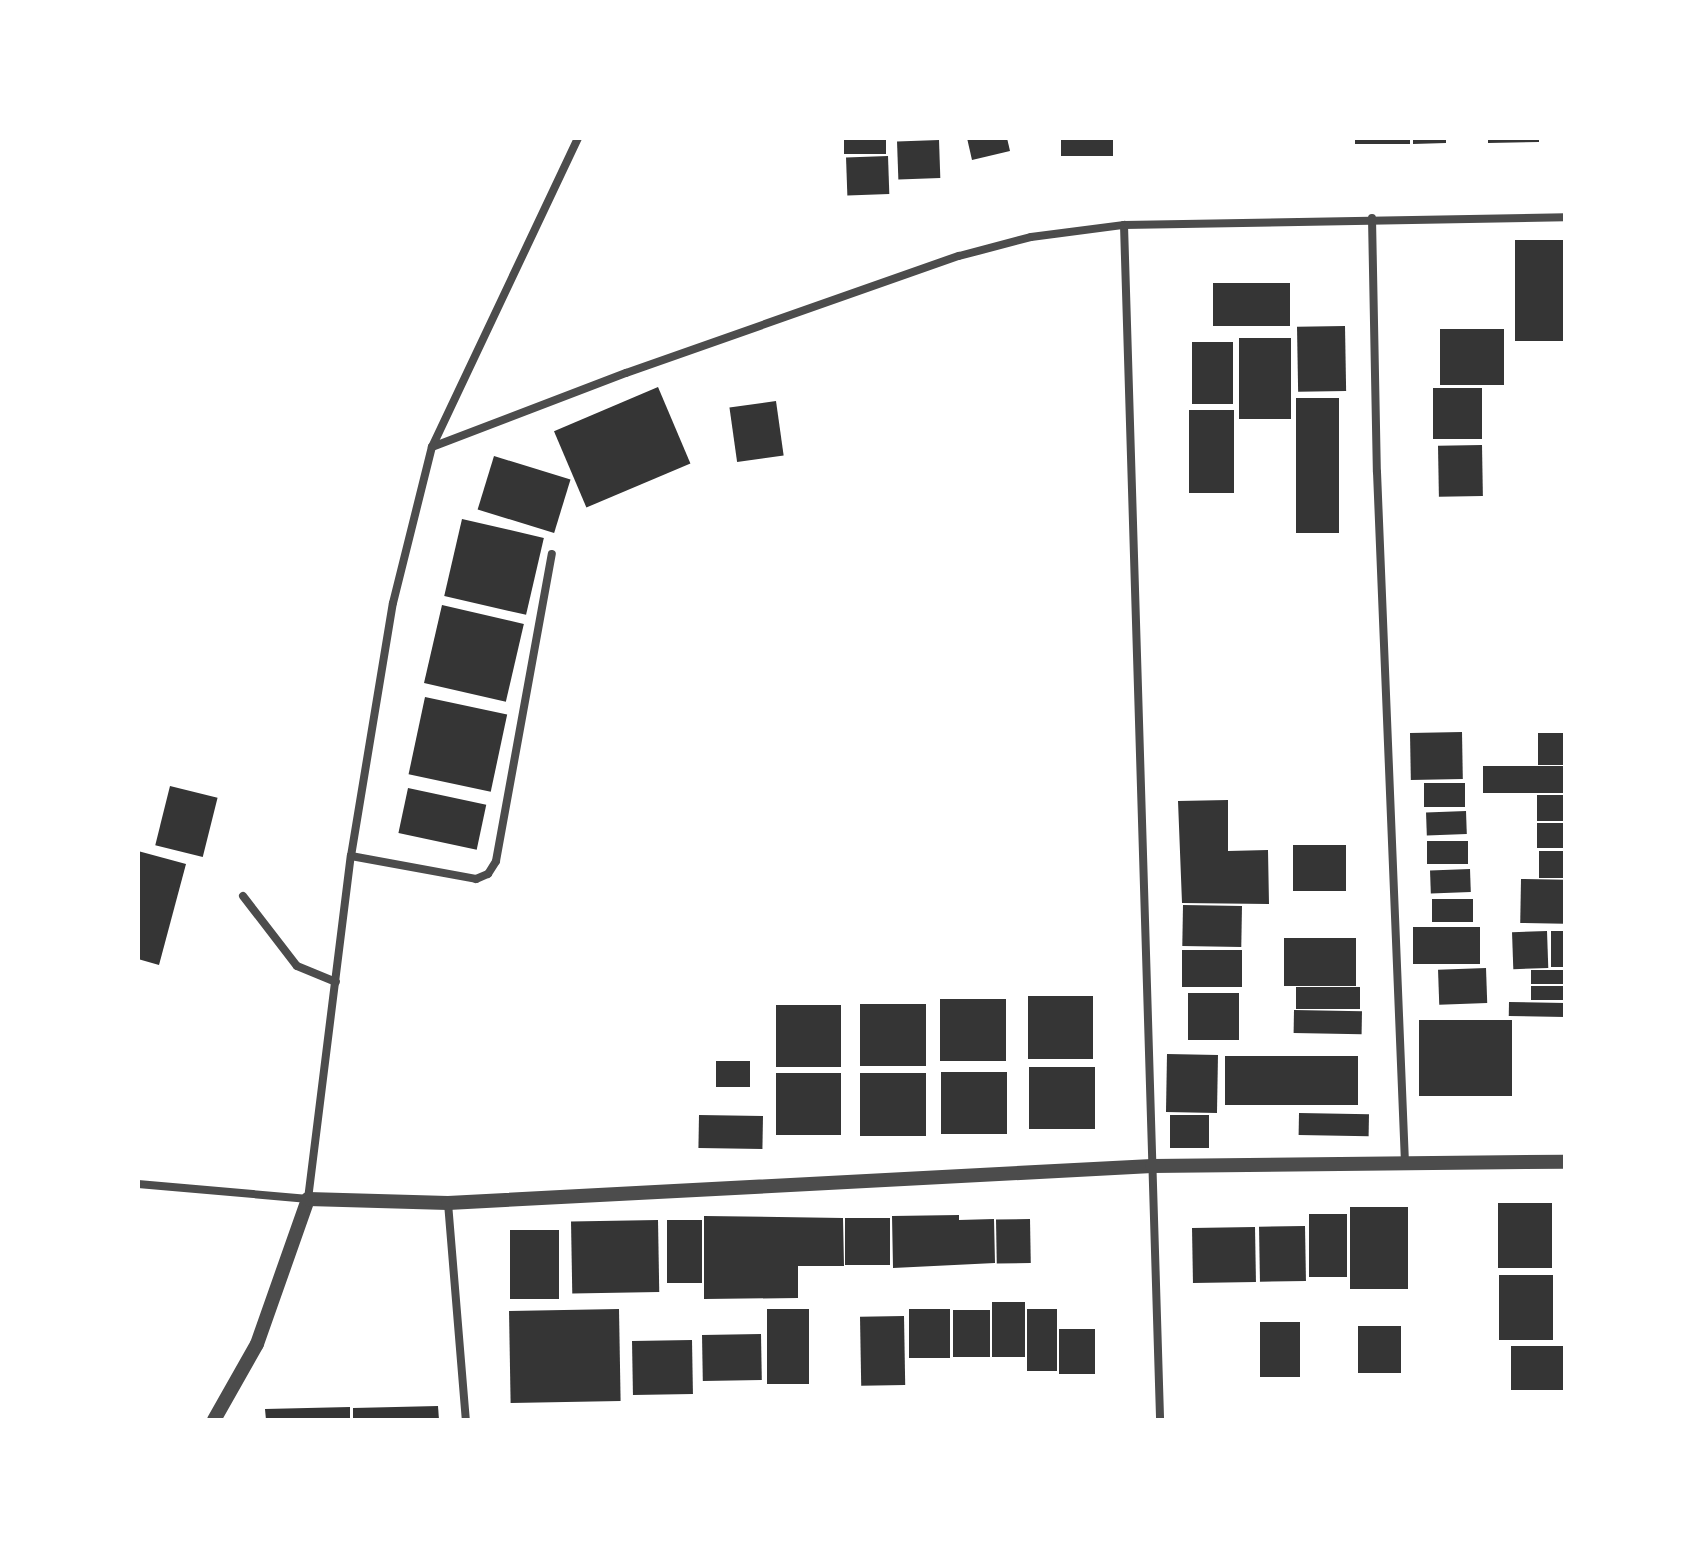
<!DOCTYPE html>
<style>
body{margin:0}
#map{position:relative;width:1703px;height:1558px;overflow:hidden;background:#fff;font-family:"PT Sans Narrow",sans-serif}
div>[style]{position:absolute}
.building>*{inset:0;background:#353535;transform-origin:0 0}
.minor>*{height:8px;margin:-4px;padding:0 4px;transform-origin:4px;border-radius:4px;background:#4c4c4c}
.tertiary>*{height:14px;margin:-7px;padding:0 7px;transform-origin:7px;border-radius:7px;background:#4c4c4c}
span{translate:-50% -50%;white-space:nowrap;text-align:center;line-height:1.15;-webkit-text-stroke:8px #fff;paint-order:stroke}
.frame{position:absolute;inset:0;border:140px solid #fff;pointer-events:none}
</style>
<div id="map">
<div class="building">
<div style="left:844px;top:138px;width:42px;height:16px"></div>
<div style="clip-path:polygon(967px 138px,1007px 138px,1010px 151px,972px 160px)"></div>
<div style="left:1061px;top:138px;width:52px;height:18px"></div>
<div style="left:1355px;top:138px;width:55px;height:6px"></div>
<div style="clip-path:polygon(1413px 138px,1446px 138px,1446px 143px,1413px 144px)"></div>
<div style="clip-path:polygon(1488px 138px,1539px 138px,1539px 142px,1488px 143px)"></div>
<div style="left:939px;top:140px;width:38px;height:42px;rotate:88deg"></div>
<div style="left:888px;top:156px;width:38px;height:42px;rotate:88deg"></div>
<div style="left:1515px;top:240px;width:50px;height:101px"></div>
<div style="left:1290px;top:283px;width:43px;height:77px;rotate:90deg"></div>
<div style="left:1345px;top:326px;width:65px;height:48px;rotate:89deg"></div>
<div style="left:1440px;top:329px;width:64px;height:56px"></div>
<div style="left:1239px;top:338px;width:52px;height:81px"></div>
<div style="left:1192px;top:342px;width:41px;height:62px"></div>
<div style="left:658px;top:387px;width:83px;height:113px;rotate:67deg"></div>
<div style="left:1433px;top:388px;width:49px;height:51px"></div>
<div style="left:1296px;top:398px;width:43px;height:135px"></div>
<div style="left:776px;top:401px;width:55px;height:47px;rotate:82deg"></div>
<div style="left:1189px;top:410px;width:45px;height:83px"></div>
<div style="left:1482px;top:445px;width:51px;height:44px;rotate:89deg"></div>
<div style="left:494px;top:456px;width:80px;height:56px;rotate:17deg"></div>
<div style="left:462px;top:519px;width:84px;height:79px;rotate:13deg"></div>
<div style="left:442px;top:605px;width:84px;height:80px;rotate:13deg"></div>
<div style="left:425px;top:697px;width:84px;height:79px;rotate:12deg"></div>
<div style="left:1462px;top:732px;width:47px;height:52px;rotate:89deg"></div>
<div style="left:1538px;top:733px;width:27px;height:32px"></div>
<div style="left:1483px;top:766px;width:82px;height:27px"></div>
<div style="left:1424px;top:783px;width:41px;height:24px"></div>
<div style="left:170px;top:786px;width:49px;height:61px;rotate:14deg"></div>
<div style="left:408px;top:788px;width:80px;height:46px;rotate:12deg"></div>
<div style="left:1537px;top:795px;width:28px;height:26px"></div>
<div style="clip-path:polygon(1228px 800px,1228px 851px,1268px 850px,1269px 904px,1182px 903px,1178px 801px)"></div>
<div style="left:1466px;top:811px;width:23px;height:40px;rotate:88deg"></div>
<div style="left:1537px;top:823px;width:28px;height:25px"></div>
<div style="left:1427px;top:841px;width:41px;height:23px"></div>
<div style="left:1293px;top:845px;width:53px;height:46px"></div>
<div style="clip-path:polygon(138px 851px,186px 864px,159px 965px,138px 959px)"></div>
<div style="left:1565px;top:851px;width:27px;height:26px;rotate:90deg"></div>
<div style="left:1470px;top:869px;width:23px;height:40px;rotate:88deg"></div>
<div style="left:1521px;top:879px;width:44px;height:44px;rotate:1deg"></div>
<div style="left:1432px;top:899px;width:41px;height:23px"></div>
<div style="left:1183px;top:905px;width:59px;height:41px;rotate:1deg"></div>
<div style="left:1413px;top:927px;width:67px;height:37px"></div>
<div style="left:1547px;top:931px;width:37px;height:35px;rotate:88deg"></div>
<div style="left:1551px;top:931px;width:14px;height:36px"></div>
<div style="left:1284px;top:938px;width:72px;height:48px"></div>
<div style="left:1182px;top:950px;width:60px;height:37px"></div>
<div style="left:1486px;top:968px;width:35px;height:48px;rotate:88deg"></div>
<div style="left:1531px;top:970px;width:34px;height:14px"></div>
<div style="left:1531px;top:986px;width:34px;height:14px"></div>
<div style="left:1296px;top:987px;width:64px;height:22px"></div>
<div style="left:1239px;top:993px;width:47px;height:51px;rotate:90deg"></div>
<div style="left:1028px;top:996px;width:65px;height:63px"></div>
<div style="left:940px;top:999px;width:66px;height:62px"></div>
<div style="left:1509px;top:1002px;width:56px;height:14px;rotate:1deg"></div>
<div style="left:860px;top:1004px;width:66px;height:62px"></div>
<div style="left:776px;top:1005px;width:65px;height:62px"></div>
<div style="left:1294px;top:1010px;width:68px;height:23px;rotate:1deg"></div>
<div style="left:1512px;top:1020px;width:76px;height:93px;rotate:90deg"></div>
<div style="left:1167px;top:1054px;width:51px;height:58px;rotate:1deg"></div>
<div style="left:1358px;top:1056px;width:49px;height:133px;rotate:90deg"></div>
<div style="left:716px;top:1061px;width:34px;height:26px"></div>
<div style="left:1029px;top:1067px;width:66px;height:62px"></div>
<div style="left:941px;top:1072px;width:66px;height:62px"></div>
<div style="left:776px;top:1073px;width:65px;height:62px"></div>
<div style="left:860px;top:1073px;width:66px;height:63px"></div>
<div style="left:1299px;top:1113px;width:70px;height:22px;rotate:1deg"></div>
<div style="left:699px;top:1115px;width:64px;height:33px;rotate:1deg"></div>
<div style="left:1209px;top:1115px;width:33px;height:39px;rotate:90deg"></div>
<div style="left:1498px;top:1203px;width:54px;height:65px"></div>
<div style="left:1350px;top:1207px;width:58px;height:82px"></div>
<div style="left:1309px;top:1214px;width:38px;height:63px"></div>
<div style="clip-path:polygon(959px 1215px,959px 1220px,994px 1219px,995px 1263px,893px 1268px,892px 1216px)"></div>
<div style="clip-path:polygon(704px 1216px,843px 1218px,844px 1266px,798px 1266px,798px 1298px,704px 1299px)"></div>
<div style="left:845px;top:1218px;width:45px;height:47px"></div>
<div style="left:1030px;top:1219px;width:44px;height:34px;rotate:89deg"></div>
<div style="left:658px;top:1220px;width:72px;height:87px;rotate:89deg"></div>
<div style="left:702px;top:1220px;width:63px;height:35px;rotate:90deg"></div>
<div style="left:1305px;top:1226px;width:55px;height:46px;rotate:89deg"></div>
<div style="left:1255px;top:1227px;width:55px;height:63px;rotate:89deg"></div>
<div style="left:510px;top:1230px;width:49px;height:69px"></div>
<div style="left:1499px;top:1275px;width:54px;height:65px"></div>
<div style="left:992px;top:1302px;width:33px;height:55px"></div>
<div style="left:619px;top:1309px;width:92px;height:110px;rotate:89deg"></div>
<div style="left:767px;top:1309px;width:42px;height:75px"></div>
<div style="left:909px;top:1309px;width:41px;height:49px"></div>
<div style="left:1027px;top:1309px;width:30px;height:62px"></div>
<div style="left:953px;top:1310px;width:37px;height:47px"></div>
<div style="left:904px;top:1316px;width:69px;height:44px;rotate:89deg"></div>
<div style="left:1260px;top:1322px;width:40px;height:55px"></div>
<div style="left:1358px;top:1326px;width:43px;height:47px"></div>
<div style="left:1059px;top:1329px;width:36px;height:45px"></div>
<div style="left:761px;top:1334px;width:46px;height:59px;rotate:89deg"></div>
<div style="left:692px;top:1340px;width:54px;height:60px;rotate:89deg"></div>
<div style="left:1565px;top:1346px;width:44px;height:54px;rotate:90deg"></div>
<div style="clip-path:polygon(438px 1406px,439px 1420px,353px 1420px,353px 1408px)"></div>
<div style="clip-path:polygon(350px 1407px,350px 1420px,266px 1420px,265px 1409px)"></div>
</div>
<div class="minor">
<div style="left:1372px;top:218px;width:254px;rotate:88.9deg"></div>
<div style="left:1377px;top:472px;width:693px;rotate:87.68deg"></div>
<div style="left:1124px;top:225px;width:1196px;rotate:88.27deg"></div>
<div style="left:432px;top:447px;width:208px;rotate:-20.9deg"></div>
<div style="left:626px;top:373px;width:353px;rotate:-19.4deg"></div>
<div style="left:959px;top:256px;width:74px;rotate:-14.8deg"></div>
<div style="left:1031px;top:237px;width:94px;rotate:-7.4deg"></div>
<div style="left:1124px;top:225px;width:441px;rotate:-1deg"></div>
<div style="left:351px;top:856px;width:127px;rotate:10.4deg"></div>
<div style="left:476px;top:879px;width:13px;rotate:-23deg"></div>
<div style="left:488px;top:874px;width:15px;rotate:-58deg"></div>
<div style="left:496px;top:861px;width:312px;rotate:-79.7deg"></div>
<div style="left:243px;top:896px;width:88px;rotate:52.4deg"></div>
<div style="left:297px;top:966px;width:42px;rotate:22.3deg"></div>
<div style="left:138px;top:1184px;width:171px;rotate:5deg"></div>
<div style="left:308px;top:1199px;width:346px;rotate:-82.9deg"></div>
<div style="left:351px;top:856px;width:256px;rotate:-80.6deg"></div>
<div style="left:393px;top:603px;width:161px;rotate:-76deg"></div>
<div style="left:432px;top:447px;width:342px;rotate:-64.7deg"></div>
<div style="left:448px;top:1203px;width:218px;rotate:85.3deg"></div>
</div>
<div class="tertiary">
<div style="left:214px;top:1420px;width:87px;rotate:-60.5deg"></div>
<div style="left:257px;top:1344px;width:154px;rotate:-70.6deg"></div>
<div style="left:308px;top:1199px;width:140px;rotate:1.6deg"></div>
<div style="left:448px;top:1203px;width:705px;rotate:-3.01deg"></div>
<div style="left:1152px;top:1166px;width:413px;rotate:-0.6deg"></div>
</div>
<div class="frame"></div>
</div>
